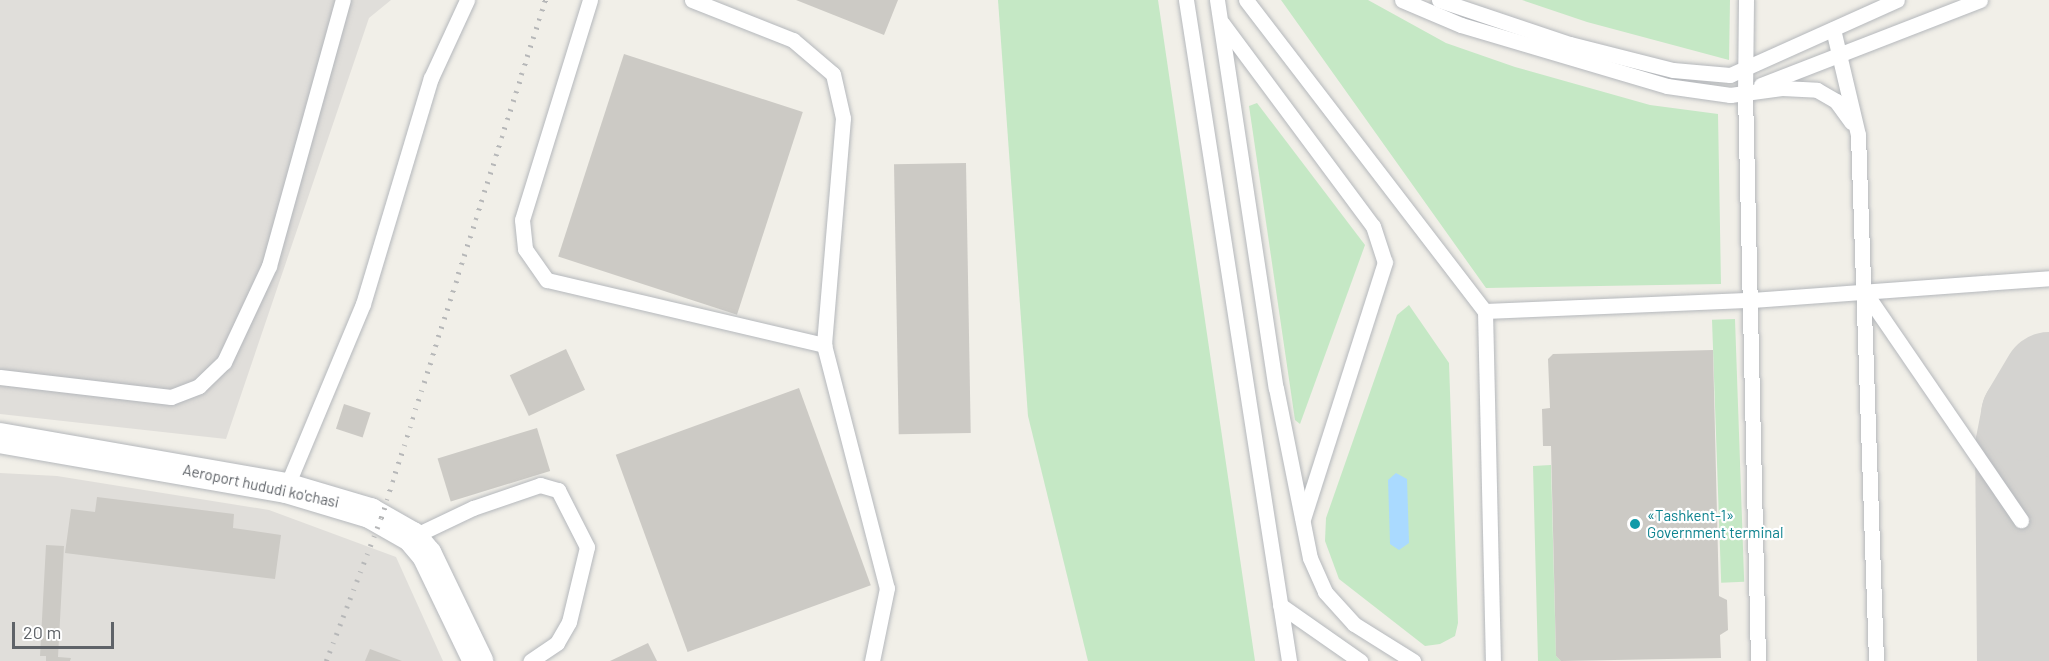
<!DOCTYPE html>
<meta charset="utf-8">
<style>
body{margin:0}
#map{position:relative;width:2049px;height:661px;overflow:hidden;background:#f1efe8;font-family:Barlow,sans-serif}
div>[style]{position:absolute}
.industrial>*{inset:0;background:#e0deda}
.green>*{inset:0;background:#c5e8c5;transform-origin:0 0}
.water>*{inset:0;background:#aadaff}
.taxiway>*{height:92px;margin:-46px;padding:0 46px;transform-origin:46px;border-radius:46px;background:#d4d3d0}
.building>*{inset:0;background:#cccac5;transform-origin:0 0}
.roads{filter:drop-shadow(0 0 2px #b5b8bc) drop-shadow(0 0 2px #b5b8bc)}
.service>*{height:15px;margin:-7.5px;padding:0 7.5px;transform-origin:7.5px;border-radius:7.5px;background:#fff}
.minor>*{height:30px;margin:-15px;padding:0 15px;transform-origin:15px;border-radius:15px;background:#fff}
.rail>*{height:4.5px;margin-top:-2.25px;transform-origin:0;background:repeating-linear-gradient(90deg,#b6b7b8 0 1.5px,transparent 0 9.5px)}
.dots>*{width:16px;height:16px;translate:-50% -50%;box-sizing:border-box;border:3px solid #fff;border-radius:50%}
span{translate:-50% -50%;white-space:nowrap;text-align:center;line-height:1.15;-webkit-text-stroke:4.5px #fff;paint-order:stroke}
.street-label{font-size:15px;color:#5f6368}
.culture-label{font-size:15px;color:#0d838f}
.left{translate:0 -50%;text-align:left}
.scale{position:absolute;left:12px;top:622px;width:102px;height:27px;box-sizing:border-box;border:3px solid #5f6368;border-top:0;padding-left:8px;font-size:18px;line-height:21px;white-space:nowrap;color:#5f6368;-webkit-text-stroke:4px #fff;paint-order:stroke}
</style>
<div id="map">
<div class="industrial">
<div style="clip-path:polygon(0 0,391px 0,369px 18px,226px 439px,0 414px)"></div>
<div style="clip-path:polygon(0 473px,57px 476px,269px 510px,396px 557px,443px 661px,0 661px)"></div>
</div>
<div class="green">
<div style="clip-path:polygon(998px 0,1158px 0,1255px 661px,1088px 661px,1028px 416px)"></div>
<div style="clip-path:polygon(1281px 0,1368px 0,1446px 43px,1515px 67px,1650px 105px,1718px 114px,1721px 284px,1486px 288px)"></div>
<div style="clip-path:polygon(1522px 0,1730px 0,1729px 60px,1587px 22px)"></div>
<div style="clip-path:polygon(1257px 103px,1365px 245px,1300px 424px,1295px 420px,1249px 106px)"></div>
<div style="clip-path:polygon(1409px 305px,1449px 363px,1458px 623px,1455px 636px,1440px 644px,1425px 646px,1339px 579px,1325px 541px,1326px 518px,1397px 315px)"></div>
<div style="left:1735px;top:319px;width:263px;height:23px;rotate:88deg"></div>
<div style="clip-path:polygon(1551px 465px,1556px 656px,1561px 661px,1538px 661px,1533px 466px)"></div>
</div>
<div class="water">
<div style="clip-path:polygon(1396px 473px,1407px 479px,1409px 543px,1399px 550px,1390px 544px,1388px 480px)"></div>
</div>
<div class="taxiway">
<div style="left:2023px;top:661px;width:214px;rotate:-90.5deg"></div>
<div style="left:2021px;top:447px;width:33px;rotate:-79deg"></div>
<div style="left:2027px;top:415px;width:43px;rotate:-59.3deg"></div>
</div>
<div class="building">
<div style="clip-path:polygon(796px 0,898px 0,884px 35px)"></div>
<div style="left:624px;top:54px;width:188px;height:213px;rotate:18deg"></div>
<div style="left:966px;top:163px;width:270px;height:72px;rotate:89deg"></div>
<div style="left:566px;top:349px;width:45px;height:62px;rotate:65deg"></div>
<div style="clip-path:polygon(1713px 350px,1719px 596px,1727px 600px,1728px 630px,1720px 635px,1721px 658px,1561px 661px,1556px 656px,1551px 446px,1543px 446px,1542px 409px,1550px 408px,1548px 359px,1553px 354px)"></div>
<div style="left:799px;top:388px;width:210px;height:195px;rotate:70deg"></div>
<div style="left:344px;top:404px;width:28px;height:26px;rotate:18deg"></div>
<div style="left:537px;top:428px;width:45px;height:104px;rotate:73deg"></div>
<div style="clip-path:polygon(97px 497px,234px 514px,233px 528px,281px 535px,275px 579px,65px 553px,71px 509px,95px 512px)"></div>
<div style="clip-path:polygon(46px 545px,64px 546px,58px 657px,71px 658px,70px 661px,46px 661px,46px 656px,40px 656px)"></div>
<div style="clip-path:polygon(648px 643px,657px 661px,610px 661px)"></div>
<div style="clip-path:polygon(370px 649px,402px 661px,365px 661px)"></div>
</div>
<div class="roads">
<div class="service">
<div style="left:590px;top:0;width:230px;rotate:107.2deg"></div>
<div style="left:522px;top:220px;width:29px;rotate:84deg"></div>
<div style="left:525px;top:249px;width:38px;rotate:55deg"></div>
<div style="left:547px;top:280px;width:285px;rotate:13.2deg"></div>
<div style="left:692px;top:0;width:109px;rotate:21.6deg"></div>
<div style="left:793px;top:40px;width:52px;rotate:40.4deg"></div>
<div style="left:833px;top:74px;width:45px;rotate:77.2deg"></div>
<div style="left:843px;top:118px;width:228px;rotate:94.8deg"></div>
<div style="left:824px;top:345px;width:251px;rotate:75.5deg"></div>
<div style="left:887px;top:588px;width:75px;rotate:101.6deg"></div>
<div style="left:1186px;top:0;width:669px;rotate:81.14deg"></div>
<div style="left:1217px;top:0;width:392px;rotate:81.4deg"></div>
<div style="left:1276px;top:388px;width:173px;rotate:78.7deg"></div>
<div style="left:1310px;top:558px;width:37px;rotate:66deg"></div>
<div style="left:1325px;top:592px;width:43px;rotate:47.8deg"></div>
<div style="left:1354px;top:624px;width:70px;rotate:32.1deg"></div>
<div style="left:1246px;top:0;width:392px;rotate:52.5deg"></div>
<div style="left:1485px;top:311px;width:350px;rotate:88.7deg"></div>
<div style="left:1402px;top:0;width:64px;rotate:23deg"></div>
<div style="left:1461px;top:25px;width:215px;rotate:16.5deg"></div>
<div style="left:1667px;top:86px;width:64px;rotate:8.1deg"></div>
<div style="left:1730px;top:95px;width:52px;rotate:-7.7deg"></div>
<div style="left:1782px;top:88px;width:35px;rotate:3deg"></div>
<div style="left:1817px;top:90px;width:22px;rotate:30deg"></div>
<div style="left:1836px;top:101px;width:26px;rotate:54deg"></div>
<div style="left:1439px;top:0;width:138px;rotate:18.6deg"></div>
<div style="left:1570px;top:44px;width:106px;rotate:14.2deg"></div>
<div style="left:1673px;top:70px;width:57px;rotate:5deg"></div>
<div style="left:1730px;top:75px;width:183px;rotate:-24.2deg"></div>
<div style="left:1746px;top:0;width:92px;rotate:90.6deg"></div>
<div style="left:1745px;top:92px;width:569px;rotate:88.69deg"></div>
<div style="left:1222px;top:23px;width:253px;rotate:53.4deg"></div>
<div style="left:1373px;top:226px;width:38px;rotate:72deg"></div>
<div style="left:1385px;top:262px;width:270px;rotate:107.7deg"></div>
<div style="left:1833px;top:29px;width:109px;rotate:76.7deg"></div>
<div style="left:1858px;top:135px;width:526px;rotate:88.04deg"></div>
<div style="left:1761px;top:85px;width:235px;rotate:-21.2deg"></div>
<div style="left:1864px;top:291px;width:278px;rotate:55.6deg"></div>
<div style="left:1485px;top:311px;width:267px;rotate:-2.4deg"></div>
<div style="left:1752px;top:300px;width:298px;rotate:-4.2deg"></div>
<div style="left:0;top:377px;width:172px;rotate:6.7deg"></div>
<div style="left:171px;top:397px;width:30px;rotate:-21deg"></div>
<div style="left:199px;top:386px;width:35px;rotate:-44deg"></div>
<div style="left:224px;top:362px;width:106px;rotate:-64.9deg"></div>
<div style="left:269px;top:266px;width:276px;rotate:-74.5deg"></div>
<div style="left:286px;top:488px;width:199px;rotate:-67.3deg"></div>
<div style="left:363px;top:304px;width:236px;rotate:-73.3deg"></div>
<div style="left:431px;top:78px;width:86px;rotate:-65.2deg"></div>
<div style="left:412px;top:537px;width:68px;rotate:-25.4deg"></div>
<div style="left:473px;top:508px;width:71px;rotate:-18.9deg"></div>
<div style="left:540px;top:485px;width:19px;rotate:16deg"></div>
<div style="left:558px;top:490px;width:64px;rotate:63deg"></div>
<div style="left:587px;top:547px;width:77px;rotate:103.5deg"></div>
<div style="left:569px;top:622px;width:24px;rotate:120deg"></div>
<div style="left:557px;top:643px;width:32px;rotate:146deg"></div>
<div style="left:1280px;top:605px;width:98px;rotate:35deg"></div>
</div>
<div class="minor">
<div style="left:0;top:438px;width:290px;rotate:9.9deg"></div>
<div style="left:286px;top:488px;width:88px;rotate:16.6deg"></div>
<div style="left:370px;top:513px;width:48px;rotate:29.7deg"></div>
<div style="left:412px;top:537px;width:23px;rotate:50deg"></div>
<div style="left:427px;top:555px;width:118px;rotate:64.3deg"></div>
</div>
</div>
<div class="rail">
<div style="left:326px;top:661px;width:153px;rotate:-69deg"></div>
<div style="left:381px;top:518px;width:543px;rotate:-72.43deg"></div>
</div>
<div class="dots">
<div style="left:1635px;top:524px;background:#0f9aa8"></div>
</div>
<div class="street-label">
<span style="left:261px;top:486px;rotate:12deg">Aeroport hududi ko'chasi</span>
</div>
<div class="culture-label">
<span class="left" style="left:1647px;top:524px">«Tashkent-1»<br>Government terminal</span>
</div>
<div class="scale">20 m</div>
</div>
